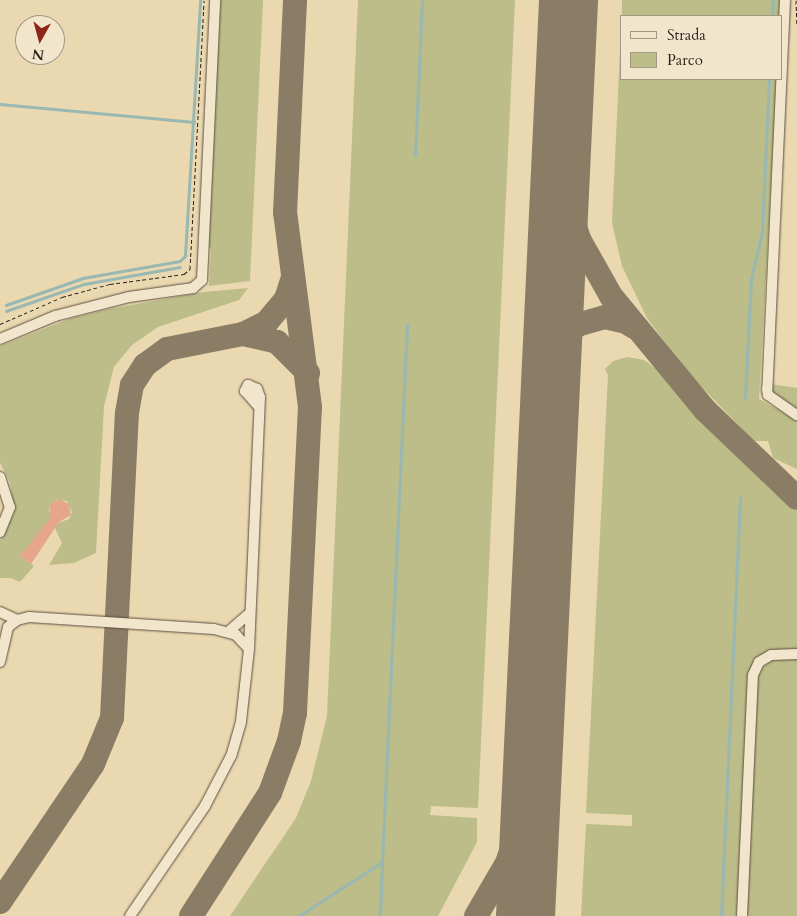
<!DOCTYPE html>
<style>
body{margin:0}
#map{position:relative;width:797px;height:916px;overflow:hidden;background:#ead8b0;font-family:Cardo,serif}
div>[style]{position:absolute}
.green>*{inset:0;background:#bcbd88;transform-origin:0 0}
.stream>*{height:2.5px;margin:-1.25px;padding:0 1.25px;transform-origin:1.25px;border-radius:1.25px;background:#99b8b2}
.taxiway>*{height:24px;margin:-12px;padding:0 12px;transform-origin:12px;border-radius:12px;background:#8b7c65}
.runway>*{height:59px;margin:-29.5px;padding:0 29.5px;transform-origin:29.5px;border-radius:29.5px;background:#8b7c65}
.building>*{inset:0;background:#e5a68b}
.path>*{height:1px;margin-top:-0.5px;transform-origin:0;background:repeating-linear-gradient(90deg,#2c1f1a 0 4px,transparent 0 6.5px)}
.roads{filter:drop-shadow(0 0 1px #5c4d40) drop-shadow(0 0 1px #5c4d40)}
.minor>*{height:10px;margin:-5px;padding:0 5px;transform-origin:5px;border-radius:5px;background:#f1e6cc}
span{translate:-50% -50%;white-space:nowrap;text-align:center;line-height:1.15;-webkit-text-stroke:4px #f1e6cc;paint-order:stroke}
.legend{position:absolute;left:620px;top:15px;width:162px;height:65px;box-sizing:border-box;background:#f1e6cc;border:1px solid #a29685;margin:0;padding:6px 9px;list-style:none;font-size:15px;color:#2c1f1a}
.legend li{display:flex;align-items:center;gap:10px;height:25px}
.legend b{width:25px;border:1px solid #a29685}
.north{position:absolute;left:15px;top:15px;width:50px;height:50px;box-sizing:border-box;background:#f1e6cc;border:1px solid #a29685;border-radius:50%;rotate:187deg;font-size:14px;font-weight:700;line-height:20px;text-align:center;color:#2c1f1a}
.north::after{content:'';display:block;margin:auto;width:18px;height:22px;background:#8f2418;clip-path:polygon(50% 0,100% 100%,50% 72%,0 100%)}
</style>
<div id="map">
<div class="green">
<div style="clip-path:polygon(218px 0,263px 0,250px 281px,209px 286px,211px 249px,207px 245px)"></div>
<div style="clip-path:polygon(358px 0,515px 0,478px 808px,431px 806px,430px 815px,477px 818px,477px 842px,438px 916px,230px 916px,296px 818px,311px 781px,327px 716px)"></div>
<div style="left:622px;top:0;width:159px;height:16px"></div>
<div style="clip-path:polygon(621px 29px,621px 79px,777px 79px,759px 399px,797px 420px,797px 469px,773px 458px,768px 441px,754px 441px,686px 371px,647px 318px,622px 266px,612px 223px)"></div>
<div style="clip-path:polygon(248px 288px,239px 300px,158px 327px,132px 345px,114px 367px,104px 406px,96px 553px,74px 563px,49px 565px,62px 543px,55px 528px,58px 523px,69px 519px,72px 512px,67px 501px,56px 500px,49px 509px,51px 519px,20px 556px,34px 566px,20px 582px,11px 578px,0 578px,0 540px,14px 513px,10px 482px,0 463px,0 346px,69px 319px,109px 309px,204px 292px)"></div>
<div style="clip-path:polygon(627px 357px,644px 360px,658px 370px,737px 454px,797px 510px,797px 650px,770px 651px,754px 662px,737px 916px,581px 916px,586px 824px,632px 826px,632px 815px,586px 813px,608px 375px,605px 369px,613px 361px)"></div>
<div style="clip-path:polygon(770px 384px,797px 388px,797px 410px,775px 396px)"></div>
<div style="clip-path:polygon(797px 659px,797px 916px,745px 916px,757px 672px,772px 660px)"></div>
</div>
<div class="stream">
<div style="left:772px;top:16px;width:16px;rotate:-86deg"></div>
<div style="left:0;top:104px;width:195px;rotate:5.3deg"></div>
<div style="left:415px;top:156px;width:156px;rotate:-87.4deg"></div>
<div style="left:6px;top:305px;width:82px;rotate:-19.3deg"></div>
<div style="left:83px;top:278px;width:98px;rotate:-9.9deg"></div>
<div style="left:180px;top:261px;width:7px;rotate:-45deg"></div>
<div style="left:185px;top:256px;width:256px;rotate:-86.6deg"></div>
<div style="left:6px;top:311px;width:83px;rotate:-19.1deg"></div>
<div style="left:84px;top:284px;width:97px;rotate:-10deg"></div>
<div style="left:745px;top:398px;width:119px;rotate:-87.1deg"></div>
<div style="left:751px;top:279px;width:47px;rotate:-76.6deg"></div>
<div style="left:762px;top:233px;width:154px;rotate:-87.4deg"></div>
<div style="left:299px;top:916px;width:99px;rotate:-33deg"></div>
<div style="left:382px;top:862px;width:537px;rotate:-87.33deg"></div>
<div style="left:380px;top:916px;width:53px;rotate:-87.8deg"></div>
<div style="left:721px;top:916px;width:419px;rotate:-87.4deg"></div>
</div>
<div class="taxiway">
<div style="left:561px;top:137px;width:71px;rotate:83.6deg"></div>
<div style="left:569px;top:208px;width:33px;rotate:72deg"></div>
<div style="left:579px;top:239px;width:65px;rotate:60.7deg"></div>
<div style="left:611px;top:296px;width:148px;rotate:50.5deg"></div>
<div style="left:705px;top:410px;width:127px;rotate:43.7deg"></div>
<div style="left:243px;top:334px;width:35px;rotate:13deg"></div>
<div style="left:277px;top:342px;width:44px;rotate:45deg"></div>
<div style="left:550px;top:381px;width:37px;rotate:-79deg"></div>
<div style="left:557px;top:345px;width:28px;rotate:-45deg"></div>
<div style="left:577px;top:325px;width:29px;rotate:-16deg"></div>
<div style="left:605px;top:317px;width:22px;rotate:13deg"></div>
<div style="left:626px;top:322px;width:9px;rotate:32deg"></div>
<div style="left:0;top:902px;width:166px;rotate:-56deg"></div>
<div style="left:93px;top:764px;width:50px;rotate:-67.6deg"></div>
<div style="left:112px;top:718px;width:305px;rotate:-87.2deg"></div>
<div style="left:127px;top:413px;width:28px;rotate:-80deg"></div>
<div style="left:132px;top:385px;width:24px;rotate:-57deg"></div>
<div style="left:145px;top:365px;width:27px;rotate:-36deg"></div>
<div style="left:167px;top:349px;width:77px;rotate:-11.2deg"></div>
<div style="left:243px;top:334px;width:25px;rotate:-26deg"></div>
<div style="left:266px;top:323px;width:31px;rotate:-50deg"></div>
<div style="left:286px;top:299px;width:22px;rotate:-72deg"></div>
<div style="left:191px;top:916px;width:146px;rotate:-57.3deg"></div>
<div style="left:270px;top:793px;width:55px;rotate:-69.9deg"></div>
<div style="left:289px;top:741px;width:29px;rotate:-78deg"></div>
<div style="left:295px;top:713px;width:306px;rotate:-87.2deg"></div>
<div style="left:310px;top:407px;width:196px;rotate:-97.3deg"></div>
<div style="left:285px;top:213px;width:213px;rotate:-87.3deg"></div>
<div style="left:476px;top:916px;width:61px;rotate:-59.7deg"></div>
<div style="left:507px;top:863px;width:47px;rotate:-71.6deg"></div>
<div style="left:522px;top:818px;width:60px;rotate:-80.4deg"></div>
</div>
<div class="runway">
<div style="left:525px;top:916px;width:917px;rotate:-87.31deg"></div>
</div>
<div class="building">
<div style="clip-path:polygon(59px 499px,69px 504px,71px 515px,59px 522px,31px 564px,20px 556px,50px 518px,50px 505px)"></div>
</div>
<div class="path">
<div style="left:796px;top:0;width:24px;rotate:88deg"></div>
<div style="left:0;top:324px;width:68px;rotate:-23.5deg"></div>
<div style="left:62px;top:297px;width:50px;rotate:-15.2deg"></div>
<div style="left:110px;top:284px;width:75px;rotate:-7.7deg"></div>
<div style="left:184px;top:274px;width:8px;rotate:-40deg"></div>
<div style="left:190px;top:269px;width:269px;rotate:-87deg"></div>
</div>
<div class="roads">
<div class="minor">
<div style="left:785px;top:0;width:389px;rotate:92.6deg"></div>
<div style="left:767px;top:389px;width:6px;rotate:81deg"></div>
<div style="left:768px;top:395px;width:35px;rotate:35deg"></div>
<div style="left:0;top:339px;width:60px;rotate:-22.7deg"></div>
<div style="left:55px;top:316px;width:76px;rotate:-14.4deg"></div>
<div style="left:129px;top:297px;width:65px;rotate:-8deg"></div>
<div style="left:193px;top:288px;width:12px;rotate:-42deg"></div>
<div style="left:202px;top:280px;width:280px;rotate:-87.3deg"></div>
<div style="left:0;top:477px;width:32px;rotate:72deg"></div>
<div style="left:10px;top:507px;width:27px;rotate:112deg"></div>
<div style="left:0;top:612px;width:19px;rotate:25deg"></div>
<div style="left:228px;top:632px;width:29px;rotate:-41deg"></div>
<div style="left:249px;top:649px;width:252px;rotate:-87.5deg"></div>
<div style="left:260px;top:397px;width:9px;rotate:-111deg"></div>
<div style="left:257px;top:389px;width:10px;rotate:-156deg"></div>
<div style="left:248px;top:385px;width:7px;rotate:117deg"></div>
<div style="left:245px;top:391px;width:20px;rotate:49deg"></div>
<div style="left:0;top:662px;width:36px;rotate:-77deg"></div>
<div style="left:8px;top:627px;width:11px;rotate:-38deg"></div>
<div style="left:17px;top:620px;width:12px;rotate:-14deg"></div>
<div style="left:29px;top:617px;width:185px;rotate:3.7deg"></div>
<div style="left:214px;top:629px;width:23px;rotate:15deg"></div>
<div style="left:236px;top:635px;width:19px;rotate:47deg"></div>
<div style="left:249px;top:649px;width:73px;rotate:96.3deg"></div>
<div style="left:241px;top:722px;width:35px;rotate:106deg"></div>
<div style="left:231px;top:756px;width:56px;rotate:117.5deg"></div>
<div style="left:205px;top:806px;width:133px;rotate:124.3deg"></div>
<div style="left:742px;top:916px;width:241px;rotate:-87.4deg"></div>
<div style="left:753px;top:675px;width:14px;rotate:-65deg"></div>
<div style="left:759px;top:662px;width:14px;rotate:-30deg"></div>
<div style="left:771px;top:655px;width:26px;rotate:-2deg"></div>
</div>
</div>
<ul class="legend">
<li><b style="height:6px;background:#f1e6cc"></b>Strada</li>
<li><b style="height:14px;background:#bcbd88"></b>Parco</li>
</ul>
<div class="north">N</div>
</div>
